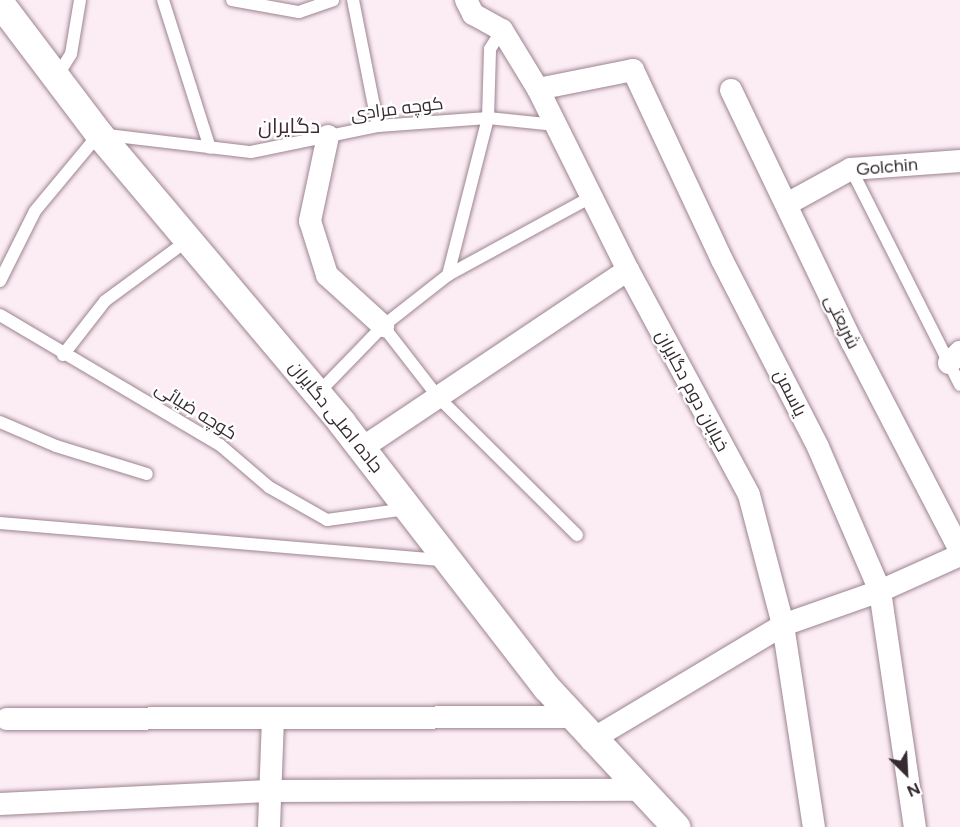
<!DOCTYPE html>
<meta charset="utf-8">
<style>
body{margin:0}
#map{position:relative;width:960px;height:827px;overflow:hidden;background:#fcecf4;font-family:Figtree,Cairo,sans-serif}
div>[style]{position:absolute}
.roads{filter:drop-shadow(0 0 2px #9c8490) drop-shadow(0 0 2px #9c8490)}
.service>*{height:12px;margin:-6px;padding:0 6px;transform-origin:6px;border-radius:6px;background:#fff}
.minor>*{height:22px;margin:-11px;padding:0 11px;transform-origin:11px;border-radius:11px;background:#fff}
.tertiary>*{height:28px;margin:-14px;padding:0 14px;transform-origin:14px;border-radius:14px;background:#fff}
span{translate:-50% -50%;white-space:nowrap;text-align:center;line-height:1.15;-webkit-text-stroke:4.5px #fff;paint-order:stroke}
.street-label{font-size:18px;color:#352b30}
.quarter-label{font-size:21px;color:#3e2a34}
.north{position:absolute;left:876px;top:743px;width:60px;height:60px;-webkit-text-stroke:4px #fff;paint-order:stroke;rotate:156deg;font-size:16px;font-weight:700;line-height:24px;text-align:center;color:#352b30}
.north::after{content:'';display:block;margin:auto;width:21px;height:27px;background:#352b30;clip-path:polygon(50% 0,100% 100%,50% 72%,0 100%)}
</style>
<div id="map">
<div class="roads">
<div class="service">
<div style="left:163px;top:0;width:155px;rotate:72.4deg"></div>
<div style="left:232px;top:0;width:68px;rotate:10.2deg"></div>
<div style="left:299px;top:12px;width:36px;rotate:-19deg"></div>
<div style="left:353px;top:0;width:128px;rotate:78.8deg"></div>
<div style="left:56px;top:78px;width:28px;rotate:-58deg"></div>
<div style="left:71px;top:54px;width:55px;rotate:-80.5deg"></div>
<div style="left:851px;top:169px;width:242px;rotate:63.2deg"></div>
<div style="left:448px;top:275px;width:162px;rotate:-75.7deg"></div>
<div style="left:488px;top:118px;width:69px;rotate:-88.3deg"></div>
<div style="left:490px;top:49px;width:22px;rotate:-58deg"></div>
<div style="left:0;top:281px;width:78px;rotate:-63.4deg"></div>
<div style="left:35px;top:211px;width:100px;rotate:-50.3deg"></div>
<div style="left:99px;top:134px;width:153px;rotate:6.8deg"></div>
<div style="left:251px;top:152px;width:130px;rotate:-11.6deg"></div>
<div style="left:378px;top:126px;width:110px;rotate:-4.2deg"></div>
<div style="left:488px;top:118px;width:68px;rotate:5.9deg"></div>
<div style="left:0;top:315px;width:256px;rotate:30.6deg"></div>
<div style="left:220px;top:445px;width:65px;rotate:40.6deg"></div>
<div style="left:269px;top:487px;width:67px;rotate:29.6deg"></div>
<div style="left:327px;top:520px;width:80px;rotate:-7.9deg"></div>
<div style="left:383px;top:326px;width:90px;rotate:52.2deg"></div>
<div style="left:438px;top:397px;width:196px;rotate:44.8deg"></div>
<div style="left:63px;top:355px;width:68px;rotate:-52.1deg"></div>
<div style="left:105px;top:301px;width:103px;rotate:-36.3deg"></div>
<div style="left:318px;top:393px;width:93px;rotate:-45.9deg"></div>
<div style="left:383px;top:326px;width:83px;rotate:-38.1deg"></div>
<div style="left:448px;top:275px;width:165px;rotate:-28.6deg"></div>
<div style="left:0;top:422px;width:61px;rotate:23.2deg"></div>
<div style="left:56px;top:446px;width:95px;rotate:17.1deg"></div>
<div style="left:0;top:523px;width:445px;rotate:4.8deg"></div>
</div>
<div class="minor">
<div style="left:466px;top:0;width:16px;rotate:63deg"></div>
<div style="left:473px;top:14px;width:33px;rotate:29deg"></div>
<div style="left:502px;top:30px;width:69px;rotate:58.6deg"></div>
<div style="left:538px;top:89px;width:202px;rotate:63.6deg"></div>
<div style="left:628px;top:270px;width:255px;rotate:61.7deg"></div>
<div style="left:749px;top:495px;width:134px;rotate:75.3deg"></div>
<div style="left:783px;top:625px;width:204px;rotate:81.3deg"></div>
<div style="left:538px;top:89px;width:97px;rotate:-11.3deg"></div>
<div style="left:633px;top:70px;width:210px;rotate:64.9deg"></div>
<div style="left:722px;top:260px;width:210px;rotate:62.8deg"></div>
<div style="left:818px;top:447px;width:157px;rotate:66.7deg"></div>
<div style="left:880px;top:591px;width:239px;rotate:81.6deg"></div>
<div style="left:731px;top:90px;width:280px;rotate:64.4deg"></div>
<div style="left:852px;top:342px;width:234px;rotate:62.6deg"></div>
<div style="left:328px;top:136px;width:87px;rotate:102deg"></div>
<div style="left:310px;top:221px;width:57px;rotate:72.5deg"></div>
<div style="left:327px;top:275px;width:76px;rotate:42.3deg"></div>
<div style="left:787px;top:204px;width:73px;rotate:-28.7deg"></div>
<div style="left:851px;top:169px;width:109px;rotate:-4.2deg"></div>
<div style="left:949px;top:363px;width:16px;rotate:-45deg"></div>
<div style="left:362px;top:448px;width:320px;rotate:-33.8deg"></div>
<div style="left:7px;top:719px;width:564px;rotate:-0.2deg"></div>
<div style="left:591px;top:740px;width:224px;rotate:-30.9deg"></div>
<div style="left:783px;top:625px;width:103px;rotate:-19.3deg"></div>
<div style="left:880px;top:591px;width:88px;rotate:-24.2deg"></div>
<div style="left:0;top:804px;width:268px;rotate:-2.8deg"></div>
<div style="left:268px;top:791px;width:371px;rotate:-0.2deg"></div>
<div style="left:269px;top:827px;width:107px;rotate:-87.9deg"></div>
</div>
<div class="tertiary">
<div style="left:0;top:3px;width:164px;rotate:52.9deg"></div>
<div style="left:99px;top:134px;width:378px;rotate:49.9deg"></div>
<div style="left:342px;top:423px;width:335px;rotate:52.3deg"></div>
<div style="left:547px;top:688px;width:190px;rotate:47.1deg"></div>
</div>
</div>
<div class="street-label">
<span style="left:397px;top:109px;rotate:-7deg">کوچه مرادی</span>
<span style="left:887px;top:167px;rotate:-5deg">Golchin</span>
<span style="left:842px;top:322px;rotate:64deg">شریعتی</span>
<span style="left:692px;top:391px;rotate:62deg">خیابان دوم دگایران</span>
<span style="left:790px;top:393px;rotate:63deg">یاسمن</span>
<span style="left:196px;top:411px;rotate:32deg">کوچه ضیائی</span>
<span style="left:336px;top:417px;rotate:51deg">جاده اصلی دگایران</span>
</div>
<div class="quarter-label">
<span style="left:289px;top:126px">دگایران</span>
</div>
<div class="north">N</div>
</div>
